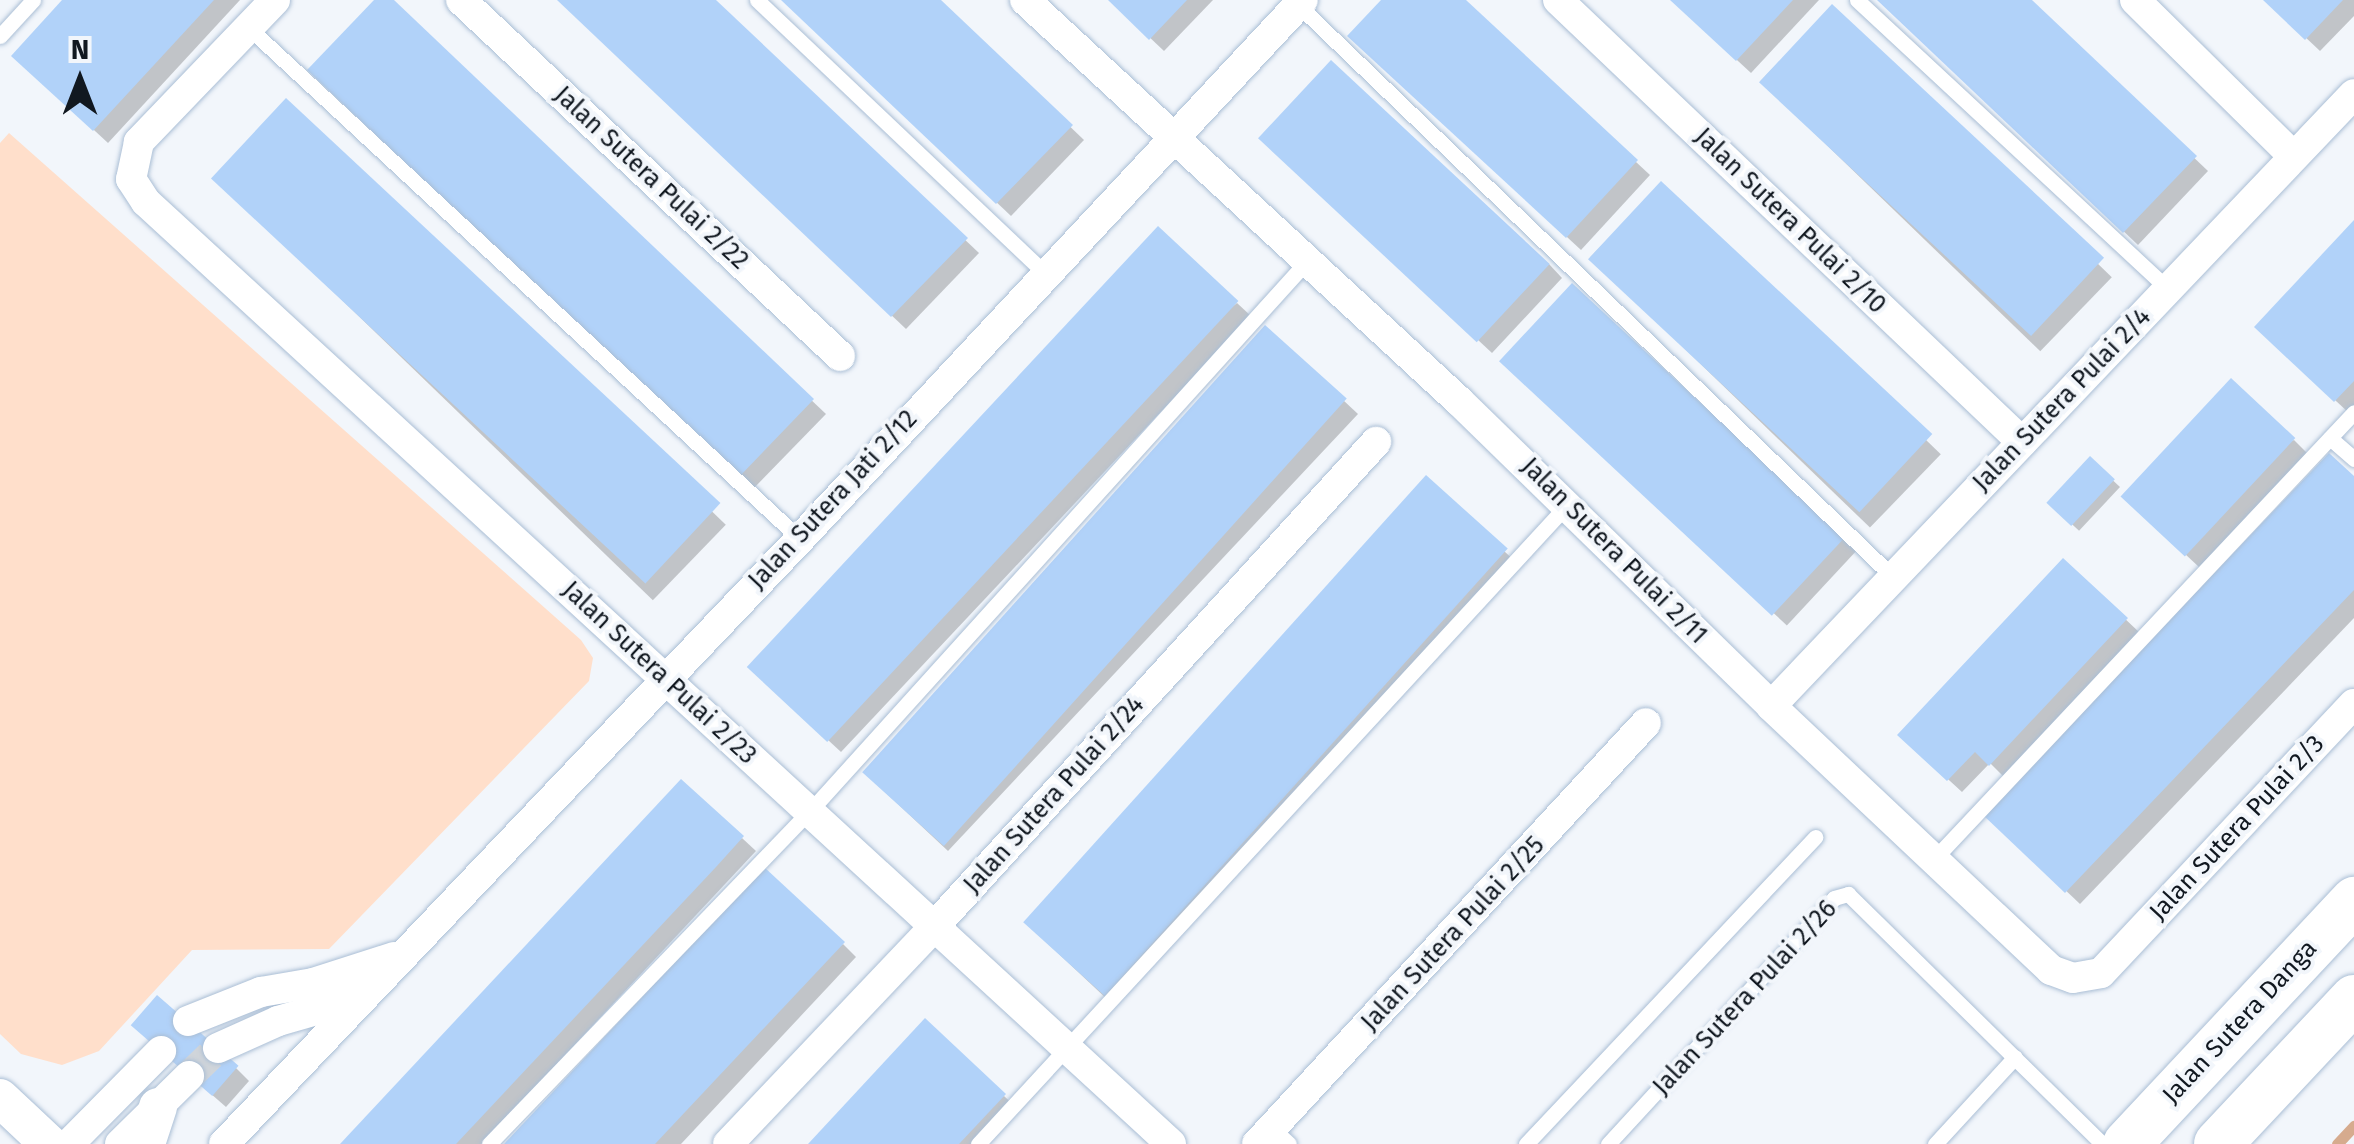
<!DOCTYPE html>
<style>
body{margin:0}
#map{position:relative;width:2354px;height:1144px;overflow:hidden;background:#f2f6fb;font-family:"Fira Sans",sans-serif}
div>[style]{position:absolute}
.green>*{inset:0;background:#ffdfcb}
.shadow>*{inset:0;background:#0003;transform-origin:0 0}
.stream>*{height:11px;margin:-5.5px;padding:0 5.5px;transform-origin:5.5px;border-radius:5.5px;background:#d6ab8e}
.building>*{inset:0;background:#b1d2f9;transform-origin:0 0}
.minor-tunnel>*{height:30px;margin-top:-15px;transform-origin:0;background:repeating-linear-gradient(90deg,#d0d5da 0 30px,transparent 0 45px)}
.roads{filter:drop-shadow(0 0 2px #aabed5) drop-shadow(0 0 2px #aabed5)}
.service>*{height:15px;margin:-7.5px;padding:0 7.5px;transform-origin:7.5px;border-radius:7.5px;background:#fff}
.minor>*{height:30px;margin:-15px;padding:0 15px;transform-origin:15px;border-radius:15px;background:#fff}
.tertiary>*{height:38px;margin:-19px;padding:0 19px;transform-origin:19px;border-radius:19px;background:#fff}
.primary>*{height:48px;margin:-24px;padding:0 24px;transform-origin:24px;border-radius:24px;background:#fff}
span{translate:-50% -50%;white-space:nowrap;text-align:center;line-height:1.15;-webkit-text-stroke:8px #f2f6fb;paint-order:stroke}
.street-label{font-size:25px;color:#111820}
.north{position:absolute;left:30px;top:30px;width:100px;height:100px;-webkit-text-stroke:8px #f2f6fb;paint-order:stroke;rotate:0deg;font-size:28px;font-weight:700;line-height:40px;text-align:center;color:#111820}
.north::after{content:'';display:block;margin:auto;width:35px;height:45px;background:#111820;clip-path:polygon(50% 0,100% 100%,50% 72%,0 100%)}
</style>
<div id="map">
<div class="green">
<div style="clip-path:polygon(9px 133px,581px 640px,593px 658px,589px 681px,329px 949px,192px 950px,99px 1051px,62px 1065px,21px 1054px,0 1034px,0 143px)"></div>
</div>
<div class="shadow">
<div style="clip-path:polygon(66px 0,240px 0,108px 143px,28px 69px)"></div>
<div style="clip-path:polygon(378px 0,390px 0,826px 414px,753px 489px,311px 70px)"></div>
<div style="clip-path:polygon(559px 0,712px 0,979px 253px,906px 329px)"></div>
<div style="clip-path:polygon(783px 0,938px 0,1084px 140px,1011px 216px)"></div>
<div style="clip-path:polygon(1110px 0,1213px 0,1164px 51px)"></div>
<div style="clip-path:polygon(1384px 0,1462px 0,1650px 175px,1581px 250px,1364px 49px)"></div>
<div style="clip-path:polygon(1672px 0,1819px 0,1751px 73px)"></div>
<div style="clip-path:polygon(1880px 0,2028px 0,2208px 171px,2138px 245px)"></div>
<div style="clip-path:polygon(2266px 0,2354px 0,2354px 16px,2320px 51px)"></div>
<div style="left:1832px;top:7px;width:389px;height:103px;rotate:44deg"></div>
<div style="left:287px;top:101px;width:610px;height:105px;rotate:44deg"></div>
<div style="clip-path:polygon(1276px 152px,1549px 264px,1562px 278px,1492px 353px)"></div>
<div style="left:1661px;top:184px;width:389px;height:102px;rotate:44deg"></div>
<div style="clip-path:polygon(2354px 224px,2354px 408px,2349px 413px,2270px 340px)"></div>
<div style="left:1572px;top:287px;width:388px;height:101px;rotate:43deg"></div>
<div style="clip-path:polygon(1237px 303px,1251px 316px,841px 752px,762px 679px)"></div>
<div style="clip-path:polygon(1266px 328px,1358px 414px,948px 851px,870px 778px)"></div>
<div style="clip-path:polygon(2294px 440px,2307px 453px,2200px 568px,2137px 509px)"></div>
<div style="left:2090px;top:459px;width:41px;height:60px;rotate:43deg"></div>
<div style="clip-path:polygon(1426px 478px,1519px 565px,1109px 1001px,1030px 927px)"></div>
<div style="clip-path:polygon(2354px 480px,2354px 618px,2080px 904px,1986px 815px)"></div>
<div style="clip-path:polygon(2064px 561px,2140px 633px,2004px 777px,1990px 763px,1962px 792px,1914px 748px)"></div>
<div style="clip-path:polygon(742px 838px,756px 851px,482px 1144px,343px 1144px)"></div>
<div style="clip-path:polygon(843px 944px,856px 957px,681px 1144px,507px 1144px)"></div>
<div style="clip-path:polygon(147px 1038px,236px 1068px,249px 1081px,226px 1107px)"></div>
<div style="clip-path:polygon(1004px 1096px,1018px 1109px,985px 1144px,811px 1144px)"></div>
</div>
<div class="stream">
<div style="left:2337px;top:1144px;width:25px;rotate:-47deg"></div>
</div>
<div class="building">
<div style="clip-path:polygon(62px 0,214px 0,93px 131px,11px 56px)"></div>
<div style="clip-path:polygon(374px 0,394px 0,814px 399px,738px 478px,307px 70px)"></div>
<div style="clip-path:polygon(557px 0,716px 0,968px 238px,891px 317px)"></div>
<div style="clip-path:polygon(781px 0,941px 0,1073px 125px,996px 204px)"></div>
<div style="clip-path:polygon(1108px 0,1187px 0,1149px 40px)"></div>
<div style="clip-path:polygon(1381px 0,1466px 0,1638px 160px,1566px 238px,1347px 36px)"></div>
<div style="clip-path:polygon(1670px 0,1793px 0,1736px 61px)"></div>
<div style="clip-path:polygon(1877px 0,2032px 0,2197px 156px,2123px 233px)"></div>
<div style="clip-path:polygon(2263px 0,2343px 0,2305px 40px)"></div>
<div style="left:1832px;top:4px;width:372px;height:107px;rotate:43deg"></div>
<div style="left:1331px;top:60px;width:299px;height:107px;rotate:43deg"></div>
<div style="left:286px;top:98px;width:594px;height:110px;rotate:43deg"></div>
<div style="left:1661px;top:181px;width:371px;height:107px;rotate:43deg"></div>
<div style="clip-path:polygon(2354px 220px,2354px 381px,2334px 402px,2254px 327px)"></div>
<div style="left:1158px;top:226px;width:110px;height:603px;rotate:43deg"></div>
<div style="left:1572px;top:283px;width:373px;height:107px;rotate:43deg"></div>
<div style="left:1265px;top:325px;width:110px;height:602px;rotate:42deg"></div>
<div style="left:2231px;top:378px;width:88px;height:162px;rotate:43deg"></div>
<div style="clip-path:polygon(2329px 453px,2354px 476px,2354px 590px,2065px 893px,1983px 815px)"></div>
<div style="left:2090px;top:456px;width:34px;height:64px;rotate:43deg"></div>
<div style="left:1426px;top:475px;width:110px;height:602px;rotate:42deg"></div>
<div style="clip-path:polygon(2063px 558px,2128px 618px,1989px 766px,1975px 752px,1947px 781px,1897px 735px)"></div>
<div style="clip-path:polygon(681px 779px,744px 836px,716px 867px,456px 1144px,340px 1144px)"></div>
<div style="clip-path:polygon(764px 867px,845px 942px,655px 1144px,504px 1144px)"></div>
<div style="left:157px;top:995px;width:108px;height:40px;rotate:41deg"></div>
<div style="clip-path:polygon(925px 1018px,1006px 1094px,959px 1144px,808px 1144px)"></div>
</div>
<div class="minor-tunnel">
<div style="left:189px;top:1076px;width:40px;rotate:-44deg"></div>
</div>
<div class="roads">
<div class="service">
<div style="left:757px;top:0;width:395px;rotate:43.5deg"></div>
<div style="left:1857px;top:0;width:425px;rotate:42.9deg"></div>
<div style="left:1296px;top:3px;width:828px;rotate:43.87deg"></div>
<div style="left:249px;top:28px;width:751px;rotate:42.84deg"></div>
<div style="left:0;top:36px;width:49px;rotate:-47.5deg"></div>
<div style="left:2330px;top:438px;width:32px;rotate:41deg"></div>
<div style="left:1934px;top:859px;width:613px;rotate:-46.78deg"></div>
<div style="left:1272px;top:1128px;width:23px;rotate:43deg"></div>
<div style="left:489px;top:1144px;width:461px;rotate:-46.1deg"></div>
<div style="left:809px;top:812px;width:743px;rotate:-47.89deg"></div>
<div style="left:978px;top:1144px;width:870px;rotate:-47.33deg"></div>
<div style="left:1526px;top:1144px;width:422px;rotate:-46.7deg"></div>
<div style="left:1608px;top:1144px;width:334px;rotate:-47.4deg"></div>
<div style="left:1834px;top:898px;width:15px;rotate:-16deg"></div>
<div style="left:1848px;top:894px;width:356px;rotate:44.5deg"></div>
<div style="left:1935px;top:1144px;width:118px;rotate:-47.4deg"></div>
</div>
<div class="minor">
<div style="left:275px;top:0;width:197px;rotate:133.8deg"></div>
<div style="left:139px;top:142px;width:38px;rotate:102deg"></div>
<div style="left:131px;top:179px;width:27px;rotate:57deg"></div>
<div style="left:146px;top:202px;width:1392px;rotate:42.58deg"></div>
<div style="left:461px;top:0;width:520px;rotate:43.21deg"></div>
<div style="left:1025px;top:0;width:591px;rotate:42.74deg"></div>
<div style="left:1459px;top:401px;width:436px;rotate:44.3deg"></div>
<div style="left:1771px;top:706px;width:385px;rotate:43.3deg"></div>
<div style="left:2051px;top:970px;width:23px;rotate:20deg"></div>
<div style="left:2073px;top:978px;width:28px;rotate:-10deg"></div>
<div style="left:2101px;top:973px;width:369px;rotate:-46.8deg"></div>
<div style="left:1558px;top:0;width:641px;rotate:43.61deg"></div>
<div style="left:2135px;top:0;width:223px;rotate:44.6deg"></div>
<div style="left:1771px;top:706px;width:845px;rotate:-46.39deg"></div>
<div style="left:188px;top:1021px;width:79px;rotate:-21.7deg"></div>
<div style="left:261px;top:992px;width:53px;rotate:-9.8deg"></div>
<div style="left:313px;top:983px;width:85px;rotate:-17.8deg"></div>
<div style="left:218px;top:1048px;width:66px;rotate:-24.2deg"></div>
<div style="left:278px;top:1021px;width:83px;rotate:-16deg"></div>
<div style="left:69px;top:1144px;width:131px;rotate:-45.3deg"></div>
<div style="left:120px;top:1144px;width:97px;rotate:-44.6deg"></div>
<div style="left:224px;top:1144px;width:835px;rotate:-46.41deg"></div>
<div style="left:800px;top:539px;width:737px;rotate:-46.98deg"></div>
<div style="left:728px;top:1144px;width:298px;rotate:-46.5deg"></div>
<div style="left:933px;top:928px;width:658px;rotate:-47.65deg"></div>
<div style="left:1257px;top:1144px;width:573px;rotate:-47.26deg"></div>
</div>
<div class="tertiary">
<div style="left:0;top:1098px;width:67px;rotate:43.2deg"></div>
<div style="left:146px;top:1144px;width:39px;rotate:-72deg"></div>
</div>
<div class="primary">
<div style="left:2127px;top:1144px;width:333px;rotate:-46.9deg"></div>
<div style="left:2218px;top:1144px;width:199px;rotate:-46.8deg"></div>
</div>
</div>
<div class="street-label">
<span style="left:651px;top:178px;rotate:43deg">Jalan Sutera Pulai 2/22</span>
<span style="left:1790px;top:221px;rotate:44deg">Jalan Sutera Pulai 2/10</span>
<span style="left:2062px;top:400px;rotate:-46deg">Jalan Sutera Pulai 2/4</span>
<span style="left:833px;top:500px;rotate:-47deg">Jalan Sutera Jati 2/12</span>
<span style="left:1614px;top:551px;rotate:45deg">Jalan Sutera Pulai 2/11</span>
<span style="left:659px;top:673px;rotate:43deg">Jalan Sutera Pulai 2/23</span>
<span style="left:1054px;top:795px;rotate:-48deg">Jalan Sutera Pulai 2/24</span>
<span style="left:2237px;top:828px;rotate:-47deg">Jalan Sutera Pulai 2/3</span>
<span style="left:1453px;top:934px;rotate:-47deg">Jalan Sutera Pulai 2/25</span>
<span style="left:1745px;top:998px;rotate:-47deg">Jalan Sutera Pulai 2/26</span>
<span style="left:2240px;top:1022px;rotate:-47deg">Jalan Sutera Danga</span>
</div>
<div class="north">N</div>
</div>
